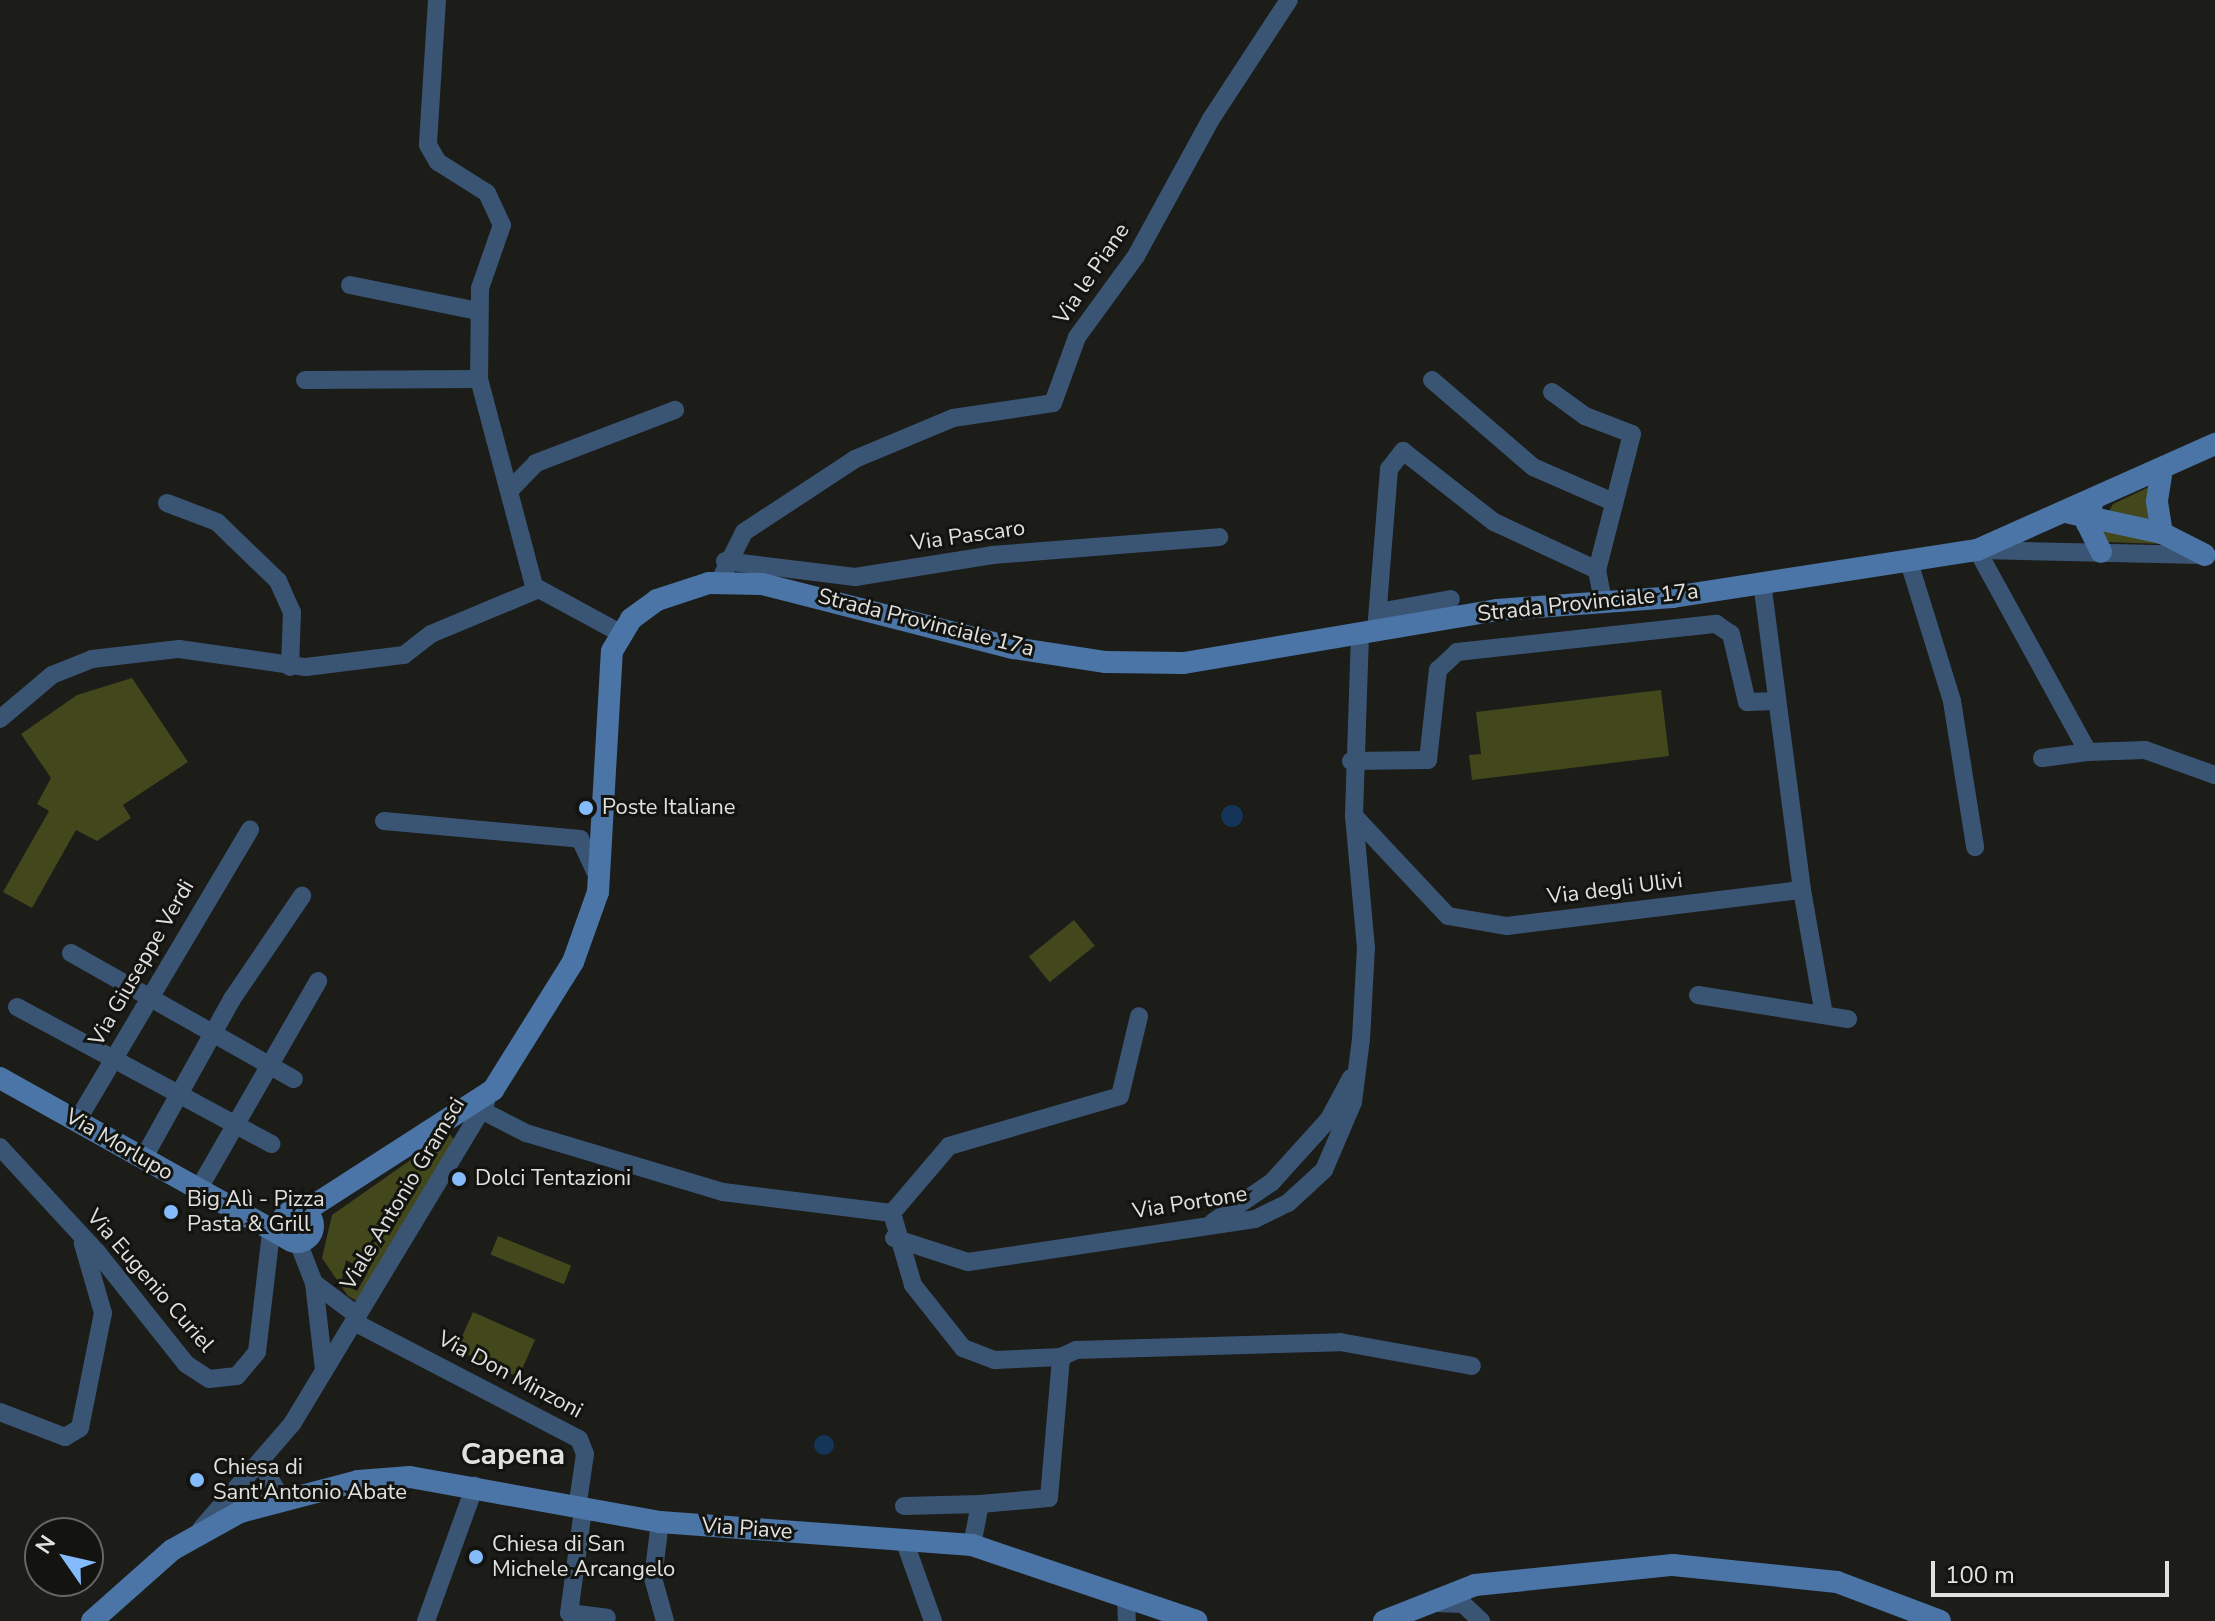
<!DOCTYPE html>
<meta charset="utf-8">
<style>
body{margin:0}
#map{position:relative;width:2215px;height:1621px;overflow:hidden;background:#1c1c19;font-family:"Nunito Sans",sans-serif}
div>[style]{position:absolute}
.green>*{inset:0;background:#42471c;transform-origin:0 0}
.water>*{inset:0;background:#143558}
.round{border-radius:50%}
.minor>*{height:18px;margin:-9px;padding:0 9px;transform-origin:9px;border-radius:9px;background:#3a5574}
.secondary>*{height:22px;margin:-11px;padding:0 11px;transform-origin:11px;border-radius:11px;background:#4a75a6}
.secondary>.ring{margin:-11px;padding:0;box-sizing:content-box;background:none;border:22px solid #4a75a6;border-radius:50%}
.dots>*{width:22px;height:22px;translate:-50% -50%;box-sizing:border-box;border:4px solid #131310;border-radius:50%}
span{translate:-50% -50%;white-space:nowrap;text-align:center;line-height:1.15;-webkit-text-stroke:6px #131310;paint-order:stroke}
.street-label{font-size:22px;color:#e1e1df}
.poi-label{font-size:22px;color:#e1e1df}
.left{translate:0 -50%;text-align:left}
.district-label{font-size:30px;color:#e1e1df;font-weight:700}
.north{position:absolute;left:24px;top:1517px;width:80px;height:80px;box-sizing:border-box;background:#131310;border:2px solid #656563;border-radius:50%;rotate:304deg;font-size:22px;font-weight:700;line-height:32px;text-align:center;color:#e1e1df}
.north::after{content:'';display:block;margin:auto;width:28px;height:36px;background:#84bcfb;clip-path:polygon(50% 0,100% 100%,50% 72%,0 100%)}
.scale{position:absolute;left:1931px;top:1561px;width:238px;height:36px;box-sizing:border-box;border:4px solid #e1e1df;border-top:0;padding-left:10px;font-size:24px;line-height:28px;white-space:nowrap;color:#e1e1df;-webkit-text-stroke:6px #131310;paint-order:stroke}
</style>
<div id="map">
<div class="green">
<div style="clip-path:polygon(2151px 486px,2154px 523px,2109px 511px,2113px 504px)"></div>
<div style="clip-path:polygon(2097px 521px,2162px 544px,2108px 542px)"></div>
<div style="clip-path:polygon(132px 678px,188px 762px,123px 805px,131px 818px,97px 841px,76px 830px,32px 908px,3px 892px,49px 811px,37px 804px,51px 778px,21px 734px,77px 695px)"></div>
<div style="clip-path:polygon(1661px 690px,1669px 756px,1472px 780px,1469px 755px,1481px 754px,1476px 712px)"></div>
<div style="left:1074px;top:920px;width:33px;height:58px;rotate:51deg"></div>
<div style="clip-path:polygon(evenodd,449px 1133px,455px 1141px,357px 1301px,348px 1296px,322px 1258px,332px 1215px,449px 1133px,346px 1260px,368px 1272px,357px 1291px,341px 1282px,346px 1260px)"></div>
<div style="left:498px;top:1236px;width:79px;height:20px;rotate:22deg"></div>
<div style="left:473px;top:1312px;width:68px;height:41px;rotate:24deg"></div>
</div>
<div class="water">
<div class="round" style="left:1221px;top:805px;width:22px;height:22px"></div>
<div class="round" style="left:814px;top:1435px;width:20px;height:20px"></div>
</div>
<div class="minor">
<div style="left:437px;top:0;width:145px;rotate:93.6deg"></div>
<div style="left:428px;top:145px;width:20px;rotate:60deg"></div>
<div style="left:438px;top:162px;width:58px;rotate:32.3deg"></div>
<div style="left:487px;top:193px;width:35px;rotate:65deg"></div>
<div style="left:502px;top:225px;width:67px;rotate:109.2deg"></div>
<div style="left:480px;top:288px;width:91px;rotate:90.6deg"></div>
<div style="left:350px;top:285px;width:131px;rotate:11.5deg"></div>
<div style="left:305px;top:380px;width:174px;rotate:-0.3deg"></div>
<div style="left:479px;top:379px;width:217px;rotate:75.1deg"></div>
<div style="left:1432px;top:380px;width:133px;rotate:40.7deg"></div>
<div style="left:1533px;top:467px;width:87px;rotate:23.6deg"></div>
<div style="left:1552px;top:392px;width:41px;rotate:36deg"></div>
<div style="left:1585px;top:416px;width:50px;rotate:21deg"></div>
<div style="left:1632px;top:434px;width:140px;rotate:104.4deg"></div>
<div style="left:1597px;top:570px;width:32px;rotate:79deg"></div>
<div style="left:510px;top:490px;width:37px;rotate:-46deg"></div>
<div style="left:536px;top:463px;width:149px;rotate:-20.9deg"></div>
<div style="left:167px;top:503px;width:53px;rotate:20.8deg"></div>
<div style="left:217px;top:522px;width:85px;rotate:44deg"></div>
<div style="left:278px;top:581px;width:34px;rotate:66deg"></div>
<div style="left:292px;top:612px;width:55px;rotate:92.1deg"></div>
<div style="left:1977px;top:550px;width:230px;rotate:61.2deg"></div>
<div style="left:2088px;top:752px;width:57px;rotate:-2deg"></div>
<div style="left:2145px;top:750px;width:74px;rotate:19.7deg"></div>
<div style="left:1980px;top:550px;width:222px;rotate:1.3deg"></div>
<div style="left:725px;top:561px;width:131px;rotate:7deg"></div>
<div style="left:855px;top:577px;width:139px;rotate:-9.1deg"></div>
<div style="left:992px;top:555px;width:228px;rotate:-4.5deg"></div>
<div style="left:1909px;top:562px;width:145px;rotate:72.8deg"></div>
<div style="left:1952px;top:701px;width:148px;rotate:81deg"></div>
<div style="left:719px;top:582px;width:56px;rotate:-63.4deg"></div>
<div style="left:744px;top:532px;width:133px;rotate:-33.3deg"></div>
<div style="left:855px;top:459px;width:106px;rotate:-22.7deg"></div>
<div style="left:953px;top:418px;width:101px;rotate:-8.5deg"></div>
<div style="left:1053px;top:403px;width:70px;rotate:-70deg"></div>
<div style="left:1077px;top:337px;width:100px;rotate:-53.9deg"></div>
<div style="left:1136px;top:256px;width:156px;rotate:-61.3deg"></div>
<div style="left:1211px;top:119px;width:142px;rotate:-56.8deg"></div>
<div style="left:1378px;top:612px;width:74px;rotate:-10.1deg"></div>
<div style="left:1376px;top:631px;width:163px;rotate:-85.4deg"></div>
<div style="left:1389px;top:469px;width:23px;rotate:-52deg"></div>
<div style="left:1403px;top:451px;width:115px;rotate:38deg"></div>
<div style="left:1494px;top:522px;width:114px;rotate:25deg"></div>
<div style="left:1360px;top:634px;width:182px;rotate:91.9deg"></div>
<div style="left:1354px;top:816px;width:137px;rotate:46.8deg"></div>
<div style="left:1448px;top:916px;width:60px;rotate:9.6deg"></div>
<div style="left:1507px;top:926px;width:297px;rotate:-7deg"></div>
<div style="left:1802px;top:890px;width:309px;rotate:-97.4deg"></div>
<div style="left:0;top:719px;width:68px;rotate:-40.2deg"></div>
<div style="left:52px;top:675px;width:43px;rotate:-21.8deg"></div>
<div style="left:92px;top:659px;width:88px;rotate:-6.6deg"></div>
<div style="left:179px;top:649px;width:128px;rotate:8.1deg"></div>
<div style="left:306px;top:667px;width:99px;rotate:-7deg"></div>
<div style="left:404px;top:655px;width:34px;rotate:-38deg"></div>
<div style="left:431px;top:634px;width:117px;rotate:-22.6deg"></div>
<div style="left:539px;top:589px;width:92px;rotate:28.5deg"></div>
<div style="left:2042px;top:758px;width:46px;rotate:-7.4deg"></div>
<div style="left:1351px;top:761px;width:77px;rotate:-0.7deg"></div>
<div style="left:1428px;top:760px;width:91px;rotate:-83.7deg"></div>
<div style="left:1438px;top:670px;width:26px;rotate:-43deg"></div>
<div style="left:1457px;top:652px;width:261px;rotate:-6.2deg"></div>
<div style="left:1716px;top:624px;width:18px;rotate:34deg"></div>
<div style="left:1731px;top:634px;width:70px;rotate:76.8deg"></div>
<div style="left:1747px;top:702px;width:30px;rotate:-2deg"></div>
<div style="left:384px;top:821px;width:197px;rotate:5.2deg"></div>
<div style="left:580px;top:839px;width:35px;rotate:65deg"></div>
<div style="left:1802px;top:890px;width:127px;rotate:80deg"></div>
<div style="left:71px;top:953px;width:256px;rotate:29.5deg"></div>
<div style="left:1698px;top:995px;width:152px;rotate:9.1deg"></div>
<div style="left:17px;top:1007px;width:289px;rotate:28.3deg"></div>
<div style="left:481px;top:1110px;width:51px;rotate:27.1deg"></div>
<div style="left:526px;top:1133px;width:206px;rotate:16.7deg"></div>
<div style="left:723px;top:1192px;width:170px;rotate:7.1deg"></div>
<div style="left:892px;top:1213px;width:75px;rotate:73.7deg"></div>
<div style="left:913px;top:1285px;width:80px;rotate:51.6deg"></div>
<div style="left:963px;top:1348px;width:34px;rotate:21deg"></div>
<div style="left:995px;top:1360px;width:66px;rotate:-2.6deg"></div>
<div style="left:77px;top:1121px;width:339px;rotate:-59.3deg"></div>
<div style="left:0;top:1147px;width:143px;rotate:47.3deg"></div>
<div style="left:97px;top:1252px;width:143px;rotate:51.5deg"></div>
<div style="left:186px;top:1364px;width:27px;rotate:33deg"></div>
<div style="left:209px;top:1379px;width:28px;rotate:-6deg"></div>
<div style="left:237px;top:1376px;width:31px;rotate:-50deg"></div>
<div style="left:257px;top:1352px;width:120px;rotate:-83.3deg"></div>
<div style="left:143px;top:1159px;width:183px;rotate:-60.9deg"></div>
<div style="left:232px;top:999px;width:125px;rotate:-55.8deg"></div>
<div style="left:198px;top:1190px;width:241px;rotate:-60.1deg"></div>
<div style="left:892px;top:1213px;width:88px;rotate:-49.6deg"></div>
<div style="left:949px;top:1146px;width:178px;rotate:-16.3deg"></div>
<div style="left:1120px;top:1096px;width:82px;rotate:-76.6deg"></div>
<div style="left:1213px;top:1222px;width:71px;rotate:-34.1deg"></div>
<div style="left:1272px;top:1182px;width:85px;rotate:-47.9deg"></div>
<div style="left:1329px;top:1119px;width:47px;rotate:-61.8deg"></div>
<div style="left:894px;top:1238px;width:78px;rotate:18deg"></div>
<div style="left:968px;top:1262px;width:290px;rotate:-8.5deg"></div>
<div style="left:1255px;top:1219px;width:37px;rotate:-26deg"></div>
<div style="left:1288px;top:1203px;width:49px;rotate:-42.5deg"></div>
<div style="left:1324px;top:1170px;width:74px;rotate:-66.9deg"></div>
<div style="left:1353px;top:1102px;width:64px;rotate:-82.8deg"></div>
<div style="left:1361px;top:1039px;width:91px;rotate:-86.9deg"></div>
<div style="left:1366px;top:948px;width:133px;rotate:-95.2deg"></div>
<div style="left:298px;top:1242px;width:44px;rotate:68.7deg"></div>
<div style="left:314px;top:1283px;width:88px;rotate:83.4deg"></div>
<div style="left:314px;top:1283px;width:55px;rotate:36.9deg"></div>
<div style="left:354px;top:1322px;width:254px;rotate:27.5deg"></div>
<div style="left:579px;top:1439px;width:16px;rotate:68deg"></div>
<div style="left:585px;top:1454px;width:56px;rotate:98.3deg"></div>
<div style="left:0;top:1412px;width:70px;rotate:21deg"></div>
<div style="left:65px;top:1437px;width:17px;rotate:-31deg"></div>
<div style="left:80px;top:1428px;width:117px;rotate:-78.7deg"></div>
<div style="left:103px;top:1313px;width:72px;rotate:-106.2deg"></div>
<div style="left:262px;top:1465px;width:39px;rotate:60deg"></div>
<div style="left:904px;top:1506px;width:76px;rotate:-1.5deg"></div>
<div style="left:583px;top:1510px;width:104px;rotate:97.7deg"></div>
<div style="left:569px;top:1613px;width:38px;rotate:7deg"></div>
<div style="left:660px;top:1522px;width:56px;rotate:97.1deg"></div>
<div style="left:653px;top:1578px;width:45px;rotate:74.4deg"></div>
<div style="left:201px;top:1529px;width:139px;rotate:-49.1deg"></div>
<div style="left:292px;top:1424px;width:375px;rotate:-58.9deg"></div>
<div style="left:904px;top:1540px;width:86px;rotate:70.3deg"></div>
<div style="left:972px;top:1545px;width:42px;rotate:-79deg"></div>
<div style="left:980px;top:1504px;width:69px;rotate:-5deg"></div>
<div style="left:1049px;top:1498px;width:142px;rotate:-85.1deg"></div>
<div style="left:1061px;top:1357px;width:17px;rotate:-25deg"></div>
<div style="left:1076px;top:1350px;width:264px;rotate:-1.7deg"></div>
<div style="left:1340px;top:1342px;width:134px;rotate:10.3deg"></div>
<div style="left:1126px;top:1597px;width:24px;rotate:88deg"></div>
<div style="left:1435px;top:1603px;width:28px;rotate:2deg"></div>
<div style="left:1463px;top:1604px;width:25px;rotate:43deg"></div>
<div style="left:426px;top:1621px;width:144px;rotate:-70.1deg"></div>
</div>
<div class="secondary">
<div style="left:2162px;top:469px;width:33px;rotate:99deg"></div>
<div style="left:2157px;top:502px;width:31px;rotate:81deg"></div>
<div style="left:2162px;top:533px;width:48px;rotate:27.1deg"></div>
<div style="left:2092px;top:504px;width:20px;rotate:105deg"></div>
<div style="left:2087px;top:523px;width:32px;rotate:64deg"></div>
<div style="left:2070px;top:513px;width:94px;rotate:12.3deg"></div>
<div style="left:0;top:1078px;width:328px;rotate:29.2deg"></div>
<div class="ring" style="left:281px;top:1210px;width:10px;height:10px"></div>
<div style="left:305px;top:1211px;width:224px;rotate:-32.8deg"></div>
<div style="left:493px;top:1090px;width:151px;rotate:-58deg"></div>
<div style="left:573px;top:962px;width:74px;rotate:-70.3deg"></div>
<div style="left:598px;top:892px;width:241px;rotate:-86.7deg"></div>
<div style="left:612px;top:651px;width:37px;rotate:-59deg"></div>
<div style="left:631px;top:619px;width:32px;rotate:-36deg"></div>
<div style="left:657px;top:600px;width:55px;rotate:-18.1deg"></div>
<div style="left:709px;top:583px;width:53px;rotate:1.1deg"></div>
<div style="left:762px;top:584px;width:260px;rotate:14.3deg"></div>
<div style="left:1014px;top:648px;width:93px;rotate:8.7deg"></div>
<div style="left:1106px;top:662px;width:78px;rotate:0.7deg"></div>
<div style="left:1184px;top:663px;width:317px;rotate:-9.6deg"></div>
<div style="left:1497px;top:610px;width:176px;rotate:-4.2deg"></div>
<div style="left:1673px;top:597px;width:308px;rotate:-8.8deg"></div>
<div style="left:1977px;top:550px;width:261px;rotate:-24deg"></div>
<div style="left:92px;top:1621px;width:107px;rotate:-41.6deg"></div>
<div style="left:172px;top:1550px;width:78px;rotate:-29.2deg"></div>
<div style="left:240px;top:1512px;width:122px;rotate:-14.7deg"></div>
<div style="left:358px;top:1481px;width:52px;rotate:-4.4deg"></div>
<div style="left:410px;top:1477px;width:254px;rotate:10.2deg"></div>
<div style="left:660px;top:1522px;width:313px;rotate:4.2deg"></div>
<div style="left:972px;top:1545px;width:237px;rotate:18.7deg"></div>
<div style="left:1384px;top:1621px;width:98px;rotate:-21.6deg"></div>
<div style="left:1475px;top:1585px;width:199px;rotate:-5.8deg"></div>
<div style="left:1673px;top:1565px;width:165px;rotate:5.9deg"></div>
<div style="left:1837px;top:1582px;width:110px;rotate:20.7deg"></div>
</div>
<div class="dots">
<div style="left:586px;top:808px;background:#84bcfb"></div>
<div style="left:459px;top:1179px;background:#84bcfb"></div>
<div style="left:171px;top:1212px;background:#84bcfb"></div>
<div style="left:197px;top:1480px;background:#84bcfb"></div>
<div style="left:476px;top:1557px;background:#84bcfb"></div>
</div>
<div class="street-label">
<span style="left:1092px;top:274px;rotate:-56deg">Via le Piane</span>
<span style="left:968px;top:536px;rotate:-8deg">Via Pascaro</span>
<span style="left:1588px;top:603px;rotate:-6deg">Strada Provinciale 17a</span>
<span style="left:926px;top:623px;rotate:14deg">Strada Provinciale 17a</span>
<span style="left:1615px;top:889px;rotate:-7deg">Via degli Ulivi</span>
<span style="left:142px;top:963px;rotate:-60deg">Via Giuseppe Verdi</span>
<span style="left:119px;top:1145px;rotate:30deg">Via Morlupo</span>
<span style="left:403px;top:1194px;rotate:-59deg">Viale Antonio Gramsci</span>
<span style="left:1190px;top:1203px;rotate:-9deg">Via Portone</span>
<span style="left:150px;top:1281px;rotate:49deg">Via Eugenio Curiel</span>
<span style="left:510px;top:1375px;rotate:28deg">Via Don Minzoni</span>
<span style="left:747px;top:1529px;rotate:4deg">Via Piave</span>
</div>
<div class="poi-label">
<span class="left" style="left:602px;top:808px">Poste Italiane</span>
<span class="left" style="left:475px;top:1179px">Dolci Tentazioni</span>
<span class="left" style="left:187px;top:1212px">Big Alì - Pizza<br>Pasta &amp; Grill</span>
<span class="left" style="left:213px;top:1480px">Chiesa di<br>Sant'Antonio Abate</span>
<span class="left" style="left:492px;top:1557px">Chiesa di San<br>Michele Arcangelo</span>
</div>
<div class="district-label">
<span style="left:513px;top:1455px">Capena</span>
</div>
<div class="north">N</div>
<div class="scale">100 m</div>
</div>
